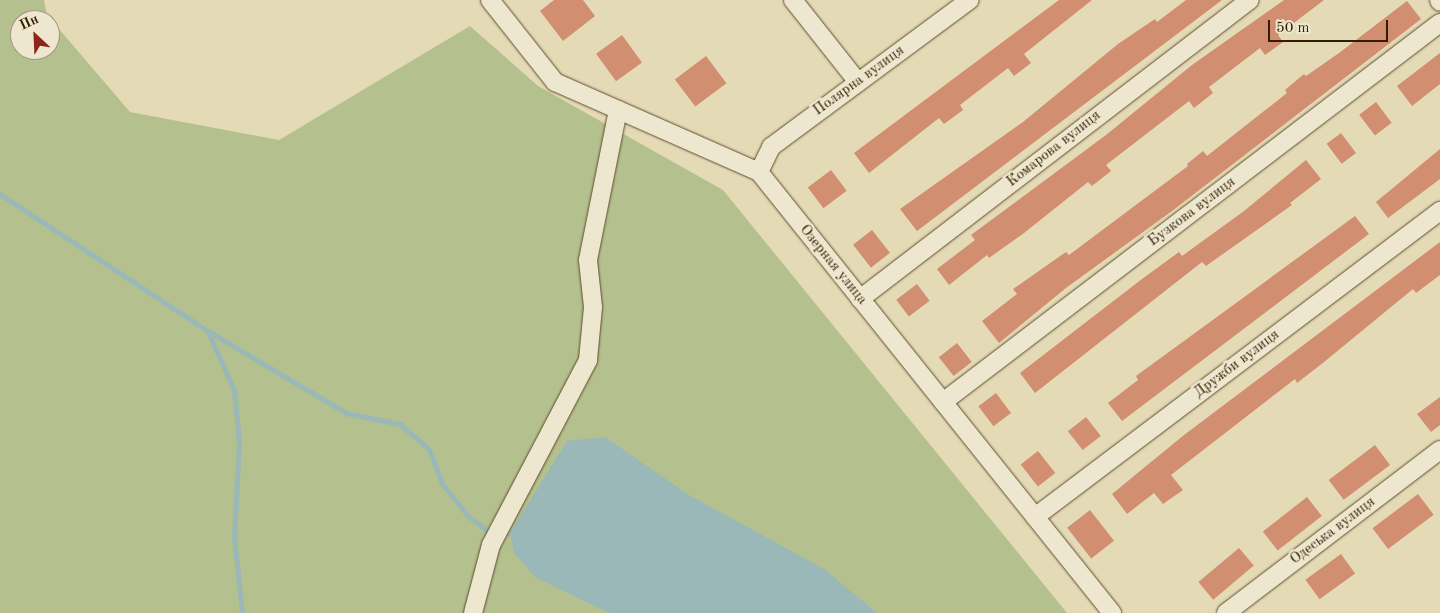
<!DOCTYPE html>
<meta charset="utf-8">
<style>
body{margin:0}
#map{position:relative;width:1440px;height:613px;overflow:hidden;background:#e4dab5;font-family:"Old Standard TT",serif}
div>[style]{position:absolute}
.green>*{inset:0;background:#b4c08e}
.water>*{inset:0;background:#99b8b7}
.stream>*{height:5px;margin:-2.5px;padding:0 2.5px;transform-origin:2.5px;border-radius:2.5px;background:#99b8b7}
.building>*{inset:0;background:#d28e70;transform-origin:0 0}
.roads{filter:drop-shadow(0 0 1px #5f4c2e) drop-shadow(0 0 1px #5f4c2e)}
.minor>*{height:18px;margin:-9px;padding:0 9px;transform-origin:9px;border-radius:9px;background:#ede7cf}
span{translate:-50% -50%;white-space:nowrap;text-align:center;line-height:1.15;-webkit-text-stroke:4.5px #ede7cf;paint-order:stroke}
.street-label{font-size:15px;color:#331c01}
.north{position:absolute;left:10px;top:10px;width:50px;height:50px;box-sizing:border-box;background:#ede7cf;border:1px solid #a3967d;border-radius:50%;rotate:335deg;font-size:14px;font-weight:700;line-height:20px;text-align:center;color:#331c01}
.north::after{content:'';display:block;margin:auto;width:18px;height:22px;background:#8f2418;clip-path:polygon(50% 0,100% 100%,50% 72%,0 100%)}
.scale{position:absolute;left:1268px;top:20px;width:120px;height:22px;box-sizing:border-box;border:2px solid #331c01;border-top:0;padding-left:6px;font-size:15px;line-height:18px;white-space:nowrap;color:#331c01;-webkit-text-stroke:4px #ede7cf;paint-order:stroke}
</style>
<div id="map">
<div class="green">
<div style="clip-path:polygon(evenodd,0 0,44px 0,47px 15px,130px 112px,279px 140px,470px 26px,538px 86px,723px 190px,1067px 613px,0 613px,0 0,20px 20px,50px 20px,50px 50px,20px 50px,20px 20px)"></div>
</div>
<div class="water">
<div style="clip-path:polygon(605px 437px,689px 495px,824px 569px,877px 613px,609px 613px,535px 577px,514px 553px,510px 533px,567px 441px)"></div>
</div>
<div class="stream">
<div style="left:0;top:194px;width:249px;rotate:33.4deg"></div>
<div style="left:208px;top:331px;width:161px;rotate:30.7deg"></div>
<div style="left:346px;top:413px;width:55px;rotate:11.5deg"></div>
<div style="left:400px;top:424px;width:38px;rotate:41deg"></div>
<div style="left:429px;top:449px;width:39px;rotate:69deg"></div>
<div style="left:443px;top:485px;width:38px;rotate:51deg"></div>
<div style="left:467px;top:515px;width:28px;rotate:38deg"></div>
<div style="left:489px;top:532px;width:21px;rotate:3deg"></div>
<div style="left:208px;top:332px;width:64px;rotate:65.9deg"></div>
<div style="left:234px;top:390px;width:52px;rotate:84.5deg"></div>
<div style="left:239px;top:442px;width:94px;rotate:93deg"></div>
<div style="left:234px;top:536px;width:77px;rotate:84.1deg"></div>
</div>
<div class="building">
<div style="clip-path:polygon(554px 0,583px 0,595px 16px,563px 41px,540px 11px)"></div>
<div style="clip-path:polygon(1059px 0,1092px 0,1024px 54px,1031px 63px,1014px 76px,1008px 68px,960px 105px,963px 110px,944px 124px,939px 118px,869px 173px,854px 153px)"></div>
<div style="clip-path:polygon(1186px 0,1222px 0,917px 231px,900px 209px,1023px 122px,1118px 44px,1155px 19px,1157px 22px)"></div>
<div style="clip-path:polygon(1284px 0,1324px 0,1278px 35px,1283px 42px,1265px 55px,1260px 48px,1209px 87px,1213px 93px,1194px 108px,1189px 101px,1106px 165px,1111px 171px,1092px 186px,1088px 182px,1024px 233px,989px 258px,987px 255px,949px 285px,937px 269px,975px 240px,971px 235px,1106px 135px,1192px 65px)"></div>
<div style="clip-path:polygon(1407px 1px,1421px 19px,1172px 211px,1066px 288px,999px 343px,982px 321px,1017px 294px,1013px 289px,1066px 252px,1069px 255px,1188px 166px,1187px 164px,1203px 151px,1207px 156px,1287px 93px,1285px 90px,1304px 74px,1306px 76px,1339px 53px)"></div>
<div style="left:622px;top:35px;width:34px;height:32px;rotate:54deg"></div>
<div style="clip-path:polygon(1440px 53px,1440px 84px,1412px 106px,1397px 86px)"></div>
<div style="left:706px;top:56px;width:34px;height:39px;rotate:53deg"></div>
<div style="left:1376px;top:102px;width:26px;height:21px;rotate:53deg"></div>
<div style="left:1341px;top:133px;width:25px;height:18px;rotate:53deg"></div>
<div style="clip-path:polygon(1440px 149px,1440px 179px,1388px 218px,1376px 202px)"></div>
<div style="clip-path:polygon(1306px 160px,1321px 179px,1290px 203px,1292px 205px,1206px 266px,1202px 262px,1035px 393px,1020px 373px,1142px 279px,1179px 252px,1182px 256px,1244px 211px)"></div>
<div style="left:831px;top:170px;width:26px;height:29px;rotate:53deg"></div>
<div style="clip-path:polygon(1355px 216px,1369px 234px,1122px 421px,1108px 403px,1138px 380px,1136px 376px)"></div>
<div style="left:872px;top:230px;width:29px;height:24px;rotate:52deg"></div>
<div style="clip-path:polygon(1440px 242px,1440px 275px,1416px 293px,1413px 289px,1324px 362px,1297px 383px,1295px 379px,1171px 475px,1183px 490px,1163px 504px,1154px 493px,1127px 514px,1112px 494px,1184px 435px)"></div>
<div style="left:917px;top:284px;width:21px;height:26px;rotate:53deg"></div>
<div style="left:957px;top:343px;width:24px;height:23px;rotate:52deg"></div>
<div style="left:996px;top:393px;width:25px;height:22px;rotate:53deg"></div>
<div style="clip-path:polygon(1440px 397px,1440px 425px,1431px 432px,1417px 414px)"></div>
<div style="left:1086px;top:417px;width:24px;height:23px;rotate:52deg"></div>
<div style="left:1375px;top:445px;width:25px;height:58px;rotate:53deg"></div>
<div style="left:1038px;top:451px;width:28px;height:22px;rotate:52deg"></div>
<div style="left:1418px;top:494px;width:26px;height:57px;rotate:53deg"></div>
<div style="left:1307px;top:497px;width:24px;height:56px;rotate:52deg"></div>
<div style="left:1090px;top:510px;width:39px;height:29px;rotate:52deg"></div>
<div style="left:1239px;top:548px;width:23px;height:53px;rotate:50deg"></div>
<div style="left:1341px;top:554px;width:24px;height:44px;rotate:54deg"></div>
</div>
<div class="roads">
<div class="minor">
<div style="left:490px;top:0;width:105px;rotate:51.6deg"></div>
<div style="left:555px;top:82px;width:223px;rotate:23.8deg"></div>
<div style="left:759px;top:172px;width:565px;rotate:51.32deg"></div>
<div style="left:793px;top:0;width:105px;rotate:51.6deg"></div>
<div style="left:1439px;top:0;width:2px;rotate:63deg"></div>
<div style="left:759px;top:172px;width:28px;rotate:-64deg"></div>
<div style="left:771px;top:147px;width:247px;rotate:-36.5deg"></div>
<div style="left:860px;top:299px;width:491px;rotate:-37.5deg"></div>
<div style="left:943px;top:402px;width:625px;rotate:-37.33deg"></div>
<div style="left:1035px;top:517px;width:508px;rotate:-37.07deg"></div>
<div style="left:473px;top:613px;width:70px;rotate:-75.2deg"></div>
<div style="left:491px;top:545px;width:209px;rotate:-62.3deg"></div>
<div style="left:588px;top:360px;width:53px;rotate:-84.6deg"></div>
<div style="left:593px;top:307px;width:47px;rotate:-96.1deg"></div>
<div style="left:588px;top:260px;width:153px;rotate:-78.7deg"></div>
<div style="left:1226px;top:613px;width:269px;rotate:-37.3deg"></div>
</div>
</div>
<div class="street-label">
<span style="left:859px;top:81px;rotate:-36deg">Полярна вулиця</span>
<span style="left:1054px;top:149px;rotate:-38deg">Комарова вулиця</span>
<span style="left:1192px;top:212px;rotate:-37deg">Бузкова вулиця</span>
<span style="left:833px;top:265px;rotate:51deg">Озерная улица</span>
<span style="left:1237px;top:364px;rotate:-37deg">Дружби вулиця</span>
<span style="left:1333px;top:531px;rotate:-37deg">Одеська вулиця</span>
</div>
<div class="north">Пн</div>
<div class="scale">50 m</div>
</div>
